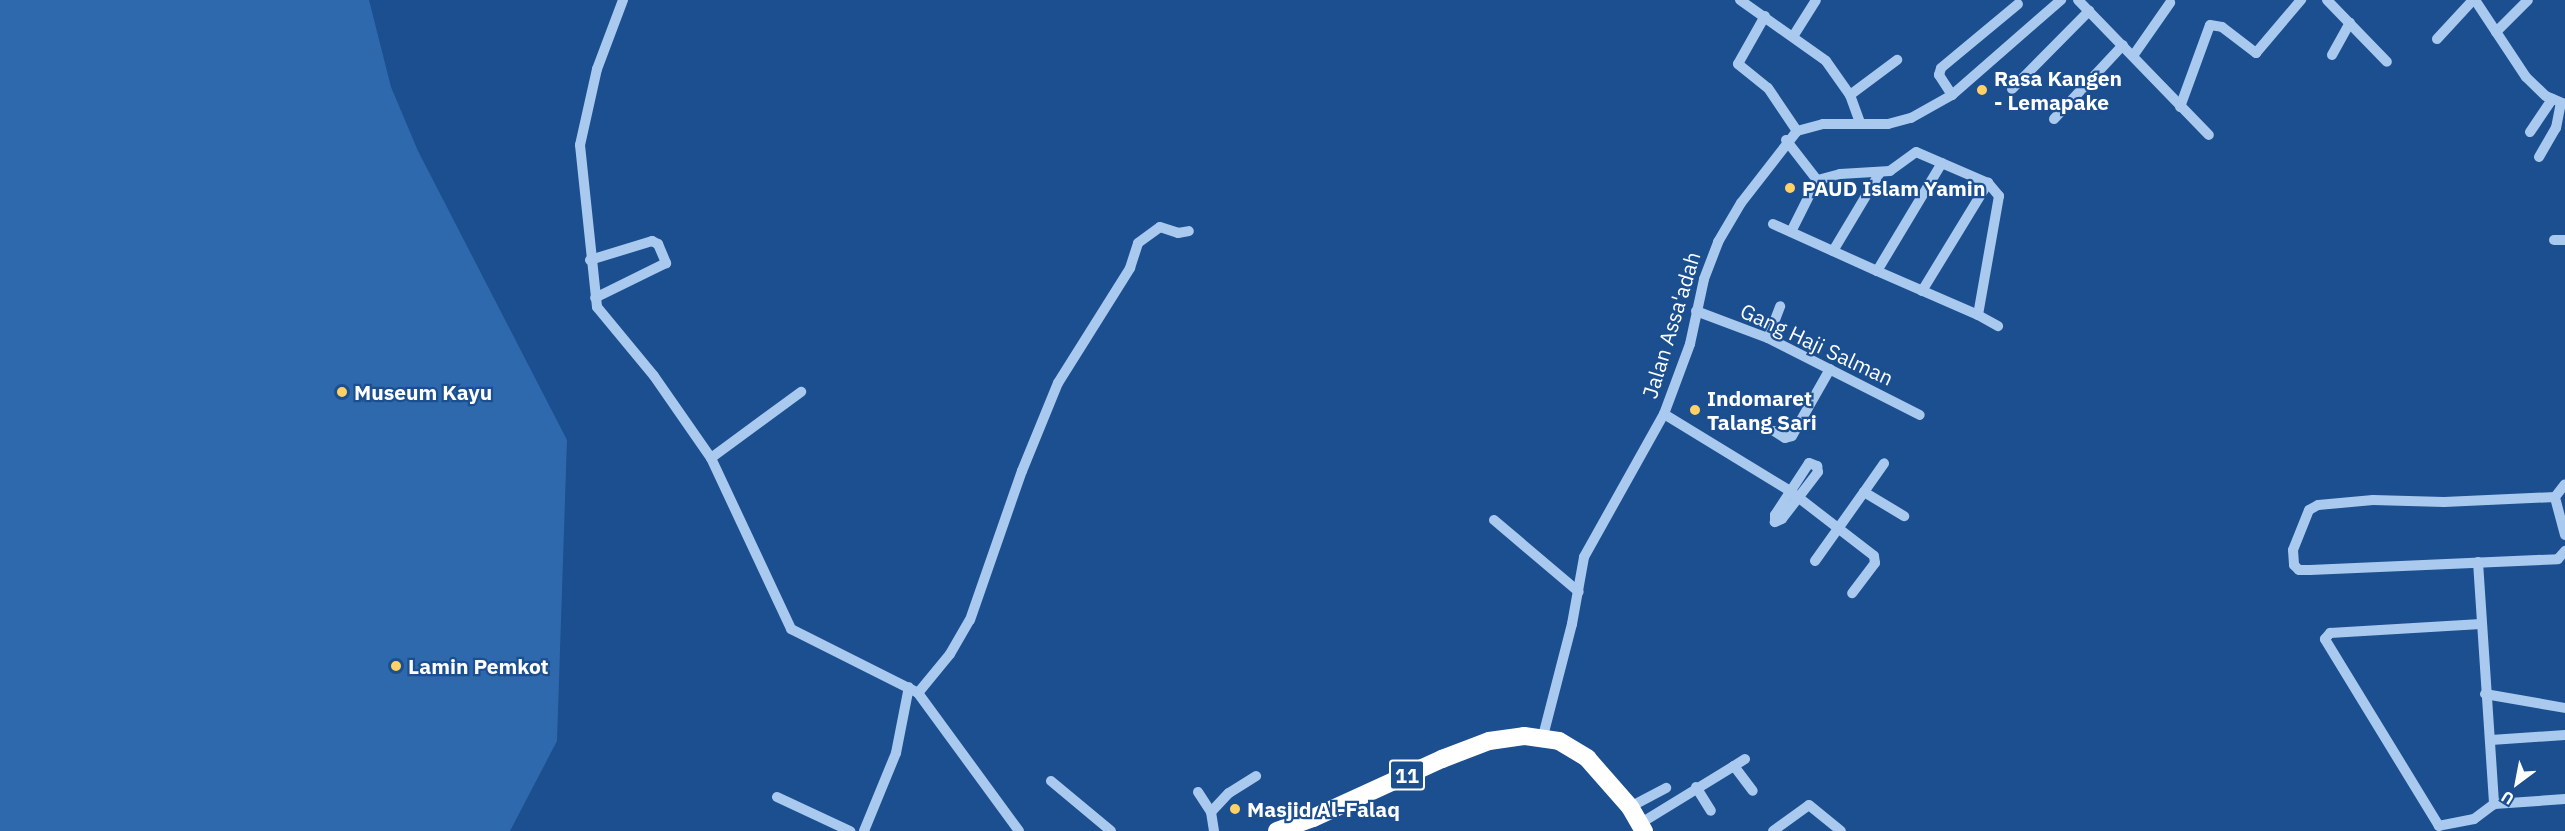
<!DOCTYPE html>
<style>
body{margin:0}
#map{position:relative;width:2565px;height:831px;overflow:hidden;background:#1b4f8f;font-family:"IBM Plex Sans",sans-serif}
div>[style]{position:absolute}
.green>*{inset:0;background:#2e69ad}
.minor>*{height:10px;margin:-5px;padding:0 5px;transform-origin:5px;border-radius:5px;background:#a9c9ee}
.highway>*{height:18px;margin:-9px;padding:0 9px;transform-origin:9px;border-radius:9px;background:#fff}
.dots>*{width:16px;height:16px;translate:-50% -50%;box-sizing:border-box;border:3px solid #1b4f8f;border-radius:50%}
span{translate:-50% -50%;white-space:nowrap;text-align:center;line-height:1.15;-webkit-text-stroke:4.5px #1b4f8f;paint-order:stroke}
.shield-label span{padding:2px 4px;background:#1b4f8f;border:2px solid;border-radius:4px;-webkit-text-stroke-width:0}
.shield-label{font-size:20px;color:#fff;font-weight:700}
.poi-label{font-size:21px;color:#fff;font-weight:700}
.left{translate:0 -50%;text-align:left}
.street-label{font-size:21px;color:#fff}
.north{position:absolute;left:2487px;top:753px;width:60px;height:60px;-webkit-text-stroke:4px #1b4f8f;paint-order:stroke;rotate:212deg;font-size:16px;font-weight:700;line-height:24px;text-align:center;color:#fff}
.north::after{content:'';display:block;margin:auto;width:21px;height:27px;background:#fff;clip-path:polygon(50% 0,100% 100%,50% 72%,0 100%)}
</style>
<div id="map">
<div class="green">
<div style="clip-path:polygon(0 0,369px 0,391px 87px,418px 151px,567px 440px,557px 741px,510px 831px,0 831px)"></div>
</div>
<div class="minor">
<div style="left:623px;top:0;width:74px;rotate:110.6deg"></div>
<div style="left:597px;top:69px;width:78px;rotate:102.6deg"></div>
<div style="left:580px;top:145px;width:163px;rotate:84deg"></div>
<div style="left:597px;top:307px;width:89px;rotate:50.4deg"></div>
<div style="left:654px;top:376px;width:100px;rotate:55.2deg"></div>
<div style="left:711px;top:458px;width:189px;rotate:64.9deg"></div>
<div style="left:791px;top:629px;width:142px;rotate:26.7deg"></div>
<div style="left:918px;top:693px;width:171px;rotate:53.8deg"></div>
<div style="left:1740px;top:0;width:105px;rotate:35.3deg"></div>
<div style="left:1826px;top:61px;width:42px;rotate:54.8deg"></div>
<div style="left:1850px;top:95px;width:30px;rotate:70deg"></div>
<div style="left:2078px;top:0;width:188px;rotate:45.9deg"></div>
<div style="left:2327px;top:0;width:86px;rotate:45.9deg"></div>
<div style="left:2475px;top:0;width:92px;rotate:56.5deg"></div>
<div style="left:2526px;top:77px;width:28px;rotate:44deg"></div>
<div style="left:2546px;top:96px;width:21px;rotate:23deg"></div>
<div style="left:1765px;top:16px;width:55px;rotate:119.4deg"></div>
<div style="left:1738px;top:64px;width:38px;rotate:39deg"></div>
<div style="left:1768px;top:88px;width:52px;rotate:56deg"></div>
<div style="left:2496px;top:32px;width:45px;rotate:-45deg"></div>
<div style="left:1794px;top:35px;width:41px;rotate:-57.8deg"></div>
<div style="left:2437px;top:39px;width:53px;rotate:-47.3deg"></div>
<div style="left:2332px;top:55px;width:37px;rotate:-61deg"></div>
<div style="left:2133px;top:56px;width:65px;rotate:-55.1deg"></div>
<div style="left:2012px;top:89px;width:110px;rotate:-45.4deg"></div>
<div style="left:1850px;top:95px;width:59px;rotate:-36.7deg"></div>
<div style="left:1952px;top:95px;width:24px;rotate:-123deg"></div>
<div style="left:1939px;top:75px;width:7px;rotate:-74deg"></div>
<div style="left:1941px;top:68px;width:100px;rotate:-39.7deg"></div>
<div style="left:2180px;top:107px;width:87px;rotate:-69.9deg"></div>
<div style="left:2210px;top:25px;width:12px;rotate:9deg"></div>
<div style="left:2222px;top:27px;width:43px;rotate:37.4deg"></div>
<div style="left:2256px;top:53px;width:70px;rotate:-49.7deg"></div>
<div style="left:2054px;top:119px;width:101px;rotate:-47deg"></div>
<div style="left:2530px;top:132px;width:40px;rotate:-56deg"></div>
<div style="left:1786px;top:140px;width:51px;rotate:52.2deg"></div>
<div style="left:2539px;top:157px;width:34px;rotate:-60deg"></div>
<div style="left:2556px;top:128px;width:25px;rotate:-79deg"></div>
<div style="left:1773px;top:224px;width:114px;rotate:24.3deg"></div>
<div style="left:1877px;top:271px;width:110px;rotate:23.5deg"></div>
<div style="left:1978px;top:315px;width:121px;rotate:-80deg"></div>
<div style="left:1999px;top:196px;width:17px;rotate:-130deg"></div>
<div style="left:1988px;top:183px;width:78px;rotate:-156.7deg"></div>
<div style="left:1916px;top:152px;width:32px;rotate:144deg"></div>
<div style="left:1890px;top:171px;width:50px;rotate:176.6deg"></div>
<div style="left:1840px;top:174px;width:24px;rotate:165deg"></div>
<div style="left:1817px;top:180px;width:58px;rotate:116.6deg"></div>
<div style="left:2554px;top:240px;width:11px"></div>
<div style="left:1833px;top:251px;width:90px;rotate:-59.1deg"></div>
<div style="left:590px;top:260px;width:65px;rotate:-17deg"></div>
<div style="left:652px;top:241px;width:7px;rotate:27deg"></div>
<div style="left:658px;top:244px;width:21px;rotate:67deg"></div>
<div style="left:666px;top:263px;width:79px;rotate:153.8deg"></div>
<div style="left:1877px;top:271px;width:126px;rotate:-59deg"></div>
<div style="left:1922px;top:291px;width:127px;rotate:-58.6deg"></div>
<div style="left:1696px;top:311px;width:77px;rotate:20.6deg"></div>
<div style="left:1768px;top:338px;width:170px;rotate:26.9deg"></div>
<div style="left:1978px;top:315px;width:23px;rotate:29deg"></div>
<div style="left:1768px;top:338px;width:34px;rotate:-69deg"></div>
<div style="left:1664px;top:414px;width:148px;rotate:31.4deg"></div>
<div style="left:1790px;top:491px;width:106px;rotate:37.7deg"></div>
<div style="left:1874px;top:556px;width:7px;rotate:82deg"></div>
<div style="left:1875px;top:563px;width:38px;rotate:127deg"></div>
<div style="left:1774px;top:431px;width:13px;rotate:32deg"></div>
<div style="left:1785px;top:438px;width:7px;rotate:-16deg"></div>
<div style="left:1792px;top:436px;width:77px;rotate:-60.4deg"></div>
<div style="left:711px;top:458px;width:112px;rotate:-36.3deg"></div>
<div style="left:1809px;top:463px;width:9px;rotate:21deg"></div>
<div style="left:1817px;top:466px;width:6px;rotate:81deg"></div>
<div style="left:1818px;top:472px;width:59px;rotate:127.5deg"></div>
<div style="left:1782px;top:519px;width:8px;rotate:157deg"></div>
<div style="left:1775px;top:522px;width:7px;rotate:-90deg"></div>
<div style="left:1775px;top:515px;width:62px;rotate:-56.8deg"></div>
<div style="left:1864px;top:492px;width:35px;rotate:-55deg"></div>
<div style="left:2555px;top:497px;width:16px;rotate:-52deg"></div>
<div style="left:1494px;top:520px;width:111px;rotate:40.3deg"></div>
<div style="left:2565px;top:535px;width:39px;rotate:-105deg"></div>
<div style="left:2555px;top:497px;width:111px;rotate:177.4deg"></div>
<div style="left:2444px;top:502px;width:71px;rotate:-178.4deg"></div>
<div style="left:2373px;top:500px;width:55px;rotate:174.8deg"></div>
<div style="left:2318px;top:505px;width:10px;rotate:151deg"></div>
<div style="left:2309px;top:510px;width:43px;rotate:111.8deg"></div>
<div style="left:2293px;top:550px;width:15px;rotate:86deg"></div>
<div style="left:2294px;top:565px;width:7px;rotate:45deg"></div>
<div style="left:2299px;top:570px;width:11px"></div>
<div style="left:2310px;top:570px;width:248px;rotate:-2.5deg"></div>
<div style="left:2558px;top:559px;width:11px;rotate:-49deg"></div>
<div style="left:1815px;top:561px;width:85px;rotate:-54.6deg"></div>
<div style="left:1864px;top:492px;width:47px;rotate:31deg"></div>
<div style="left:2478px;top:562px;width:243px;rotate:86.2deg"></div>
<div style="left:2494px;top:804px;width:25px;rotate:143deg"></div>
<div style="left:2474px;top:819px;width:36px;rotate:169deg"></div>
<div style="left:2439px;top:826px;width:219px;rotate:-121.4deg"></div>
<div style="left:2325px;top:639px;width:8px;rotate:-50deg"></div>
<div style="left:2330px;top:633px;width:151px;rotate:-3.4deg"></div>
<div style="left:918px;top:693px;width:50px;rotate:-50.6deg"></div>
<div style="left:950px;top:654px;width:39px;rotate:-60deg"></div>
<div style="left:970px;top:620px;width:158px;rotate:-70.8deg"></div>
<div style="left:1022px;top:471px;width:95px;rotate:-67.8deg"></div>
<div style="left:1058px;top:383px;width:136px;rotate:-57.9deg"></div>
<div style="left:1130px;top:268px;width:26px;rotate:-72deg"></div>
<div style="left:1138px;top:243px;width:27px;rotate:-36deg"></div>
<div style="left:1160px;top:227px;width:19px;rotate:18deg"></div>
<div style="left:1178px;top:233px;width:11px;rotate:-10deg"></div>
<div style="left:2485px;top:694px;width:81px;rotate:9.9deg"></div>
<div style="left:1543px;top:736px;width:116px;rotate:-75.5deg"></div>
<div style="left:1572px;top:624px;width:68px;rotate:-79.8deg"></div>
<div style="left:1584px;top:557px;width:164px;rotate:-60.8deg"></div>
<div style="left:1664px;top:414px;width:75px;rotate:-69.6deg"></div>
<div style="left:1690px;top:344px;width:66px;rotate:-77.8deg"></div>
<div style="left:1704px;top:279px;width:40px;rotate:-69deg"></div>
<div style="left:1718px;top:242px;width:45px;rotate:-59.5deg"></div>
<div style="left:1741px;top:203px;width:91px;rotate:-52.1deg"></div>
<div style="left:1797px;top:131px;width:27px;rotate:-15deg"></div>
<div style="left:1823px;top:124px;width:65px"></div>
<div style="left:1888px;top:124px;width:24px;rotate:-15deg"></div>
<div style="left:1911px;top:118px;width:47px;rotate:-29.3deg"></div>
<div style="left:1952px;top:95px;width:145px;rotate:-41.1deg"></div>
<div style="left:2491px;top:740px;width:74px;rotate:-3.9deg"></div>
<div style="left:1734px;top:766px;width:13px;rotate:-32deg"></div>
<div style="left:1051px;top:781px;width:78px;rotate:39.8deg"></div>
<div style="left:1696px;top:787px;width:28px;rotate:58deg"></div>
<div style="left:1198px;top:792px;width:24px;rotate:57deg"></div>
<div style="left:1211px;top:812px;width:19px;rotate:81deg"></div>
<div style="left:777px;top:797px;width:81px;rotate:25deg"></div>
<div style="left:2494px;top:804px;width:71px;rotate:-4deg"></div>
<div style="left:1630px;top:807px;width:41px;rotate:-27.8deg"></div>
<div style="left:1211px;top:812px;width:26px;rotate:-47deg"></div>
<div style="left:1229px;top:793px;width:32px;rotate:-32deg"></div>
<div style="left:1641px;top:823px;width:109px;rotate:-31.5deg"></div>
<div style="left:1734px;top:766px;width:31px;rotate:53deg"></div>
<div style="left:864px;top:831px;width:84px;rotate:-67.7deg"></div>
<div style="left:896px;top:753px;width:67px;rotate:-78.9deg"></div>
<div style="left:1773px;top:831px;width:44px;rotate:-35.8deg"></div>
<div style="left:1809px;top:805px;width:41px;rotate:39.1deg"></div>
</div>
<div class="highway">
<div style="left:1277px;top:831px;width:38px;rotate:-20deg"></div>
<div style="left:1313px;top:818px;width:142px;rotate:-24.6deg"></div>
<div style="left:1442px;top:759px;width:50px;rotate:-21deg"></div>
<div style="left:1489px;top:741px;width:35px;rotate:-8deg"></div>
<div style="left:1524px;top:736px;width:35px;rotate:8deg"></div>
<div style="left:1559px;top:741px;width:33px;rotate:31deg"></div>
<div style="left:1587px;top:758px;width:65px;rotate:48.7deg"></div>
<div style="left:1630px;top:807px;width:28px;rotate:60deg"></div>
</div>
<div class="dots">
<div style="left:1982px;top:90px;background:#ffd166"></div>
<div style="left:1790px;top:188px;background:#ffd166"></div>
<div style="left:342px;top:392px;background:#ffd166"></div>
<div style="left:1695px;top:410px;background:#ffd166"></div>
<div style="left:396px;top:666px;background:#ffd166"></div>
<div style="left:1235px;top:809px;background:#ffd166"></div>
</div>
<div class="shield-label">
<span style="left:1407px;top:775px">11</span>
</div>
<div class="poi-label">
<span class="left" style="left:1994px;top:90px">Rasa Kangen<br>- Lemapake</span>
<span class="left" style="left:1802px;top:188px">PAUD Islam Yamin</span>
<span class="left" style="left:354px;top:392px">Museum Kayu</span>
<span class="left" style="left:1707px;top:410px">Indomaret<br>Talang Sari</span>
<span class="left" style="left:408px;top:666px">Lamin Pemkot</span>
<span class="left" style="left:1247px;top:809px">Masjid Al-Falaq</span>
</div>
<div class="street-label">
<span style="left:1671px;top:325px;rotate:-73deg">Jalan Assa'adah</span>
<span style="left:1817px;top:344px;rotate:25deg">Gang Haji Salman</span>
</div>
<div class="north">U</div>
</div>
